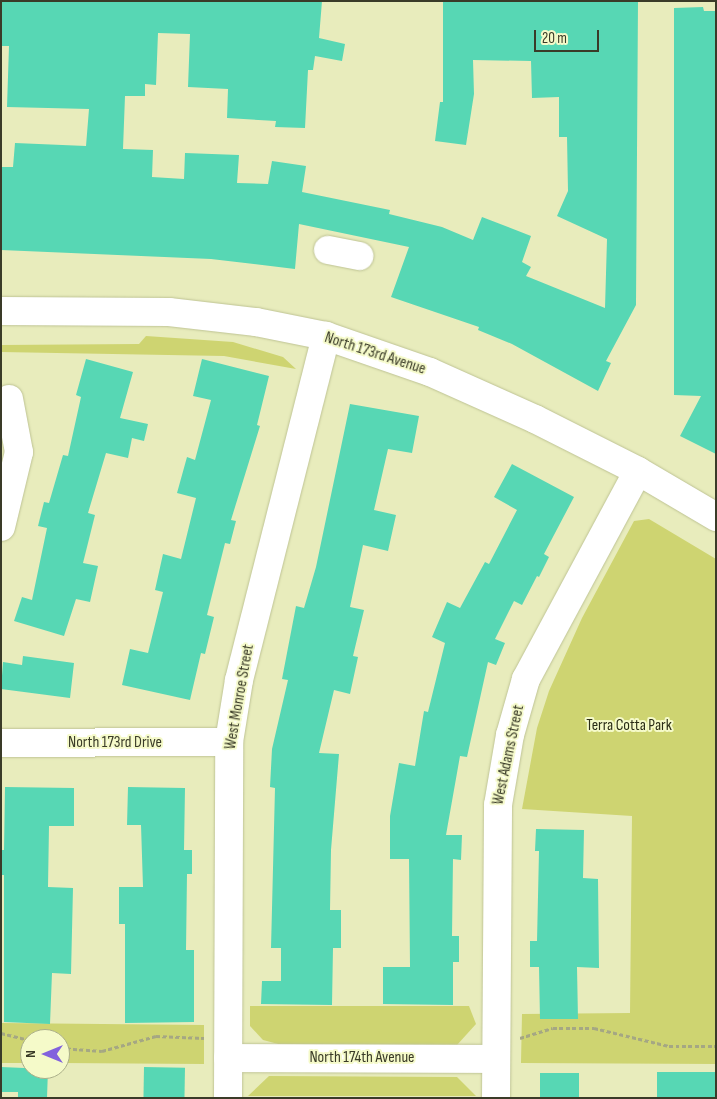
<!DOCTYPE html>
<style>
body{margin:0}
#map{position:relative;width:717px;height:1099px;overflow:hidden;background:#e8ecbc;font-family:"Sofia Sans Condensed",sans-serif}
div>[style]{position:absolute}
.green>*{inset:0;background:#ced471}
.building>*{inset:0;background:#57d7b4;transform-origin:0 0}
.path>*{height:3px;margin-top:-1.5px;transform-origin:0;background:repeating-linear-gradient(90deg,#a5a783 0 4px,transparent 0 6.5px)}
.roads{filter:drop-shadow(0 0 1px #bec394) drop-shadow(0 0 1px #bec394)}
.minor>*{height:28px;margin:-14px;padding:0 14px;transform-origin:14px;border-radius:14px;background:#fff}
span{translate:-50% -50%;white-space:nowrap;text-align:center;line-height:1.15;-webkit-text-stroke:4px #f5fac9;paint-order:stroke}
.street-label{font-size:16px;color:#3a3b28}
.park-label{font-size:16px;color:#2a2c16}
.frame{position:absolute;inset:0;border:2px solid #3a3b28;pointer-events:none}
.north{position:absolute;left:20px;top:1029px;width:50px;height:50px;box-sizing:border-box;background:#f5fac9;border:1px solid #aaae89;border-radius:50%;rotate:270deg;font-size:14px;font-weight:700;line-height:20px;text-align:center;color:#3a3b28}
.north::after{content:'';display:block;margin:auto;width:18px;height:22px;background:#8262dd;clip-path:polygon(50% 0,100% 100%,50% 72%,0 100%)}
.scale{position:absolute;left:534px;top:30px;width:65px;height:22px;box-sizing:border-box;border:2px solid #3a3b28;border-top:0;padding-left:6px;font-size:15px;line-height:18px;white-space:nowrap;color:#3a3b28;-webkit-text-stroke:4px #f5fac9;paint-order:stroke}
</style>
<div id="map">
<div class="green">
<div style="clip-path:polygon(146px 336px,233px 342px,283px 357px,296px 369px,224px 356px,1px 352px,1px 345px,139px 344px)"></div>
<div style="clip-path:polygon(649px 519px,716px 559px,716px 1064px,521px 1063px,522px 1014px,630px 1013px,632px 816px,522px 809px,537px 728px,549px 691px,582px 618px,634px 521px)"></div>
<div style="clip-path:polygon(250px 1006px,469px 1006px,476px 1024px,457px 1045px,282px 1045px,263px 1040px,250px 1026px)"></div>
<div style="clip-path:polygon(1px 1023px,204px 1025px,204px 1064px,60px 1063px,60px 1039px,30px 1039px,30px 1063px,1px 1063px)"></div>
<div style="clip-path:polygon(269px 1076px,457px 1077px,476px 1096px,248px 1096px)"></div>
</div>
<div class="building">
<div style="clip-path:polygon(1px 1px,322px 1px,319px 38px,345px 44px,342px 61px,315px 56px,313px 70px,308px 70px,305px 128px,275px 127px,276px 121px,227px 118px,228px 89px,188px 87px,190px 34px,158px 33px,156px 85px,145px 84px,145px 96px,125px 96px,123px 149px,153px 150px,152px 177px,184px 179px,185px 153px,239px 155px,237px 183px,268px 184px,272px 161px,306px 166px,302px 192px,390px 210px,389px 214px,442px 227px,473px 240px,482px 217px,531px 236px,522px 262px,531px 267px,526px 276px,605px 308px,607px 239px,557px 216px,568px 191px,567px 137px,559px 137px,559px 97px,532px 98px,531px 61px,473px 60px,474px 94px,466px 145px,435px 141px,440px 102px,443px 102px,443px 1px,638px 1px,636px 305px,606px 361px,611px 363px,598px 391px,512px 344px,478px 330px,479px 327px,391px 297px,409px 247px,299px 224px,295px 269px,211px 259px,1px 250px,1px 167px,13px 167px,15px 143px,86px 146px,89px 109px,7px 107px,9px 46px,1px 46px)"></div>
<div style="clip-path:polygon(703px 7px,704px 11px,716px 11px,716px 454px,680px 436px,701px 396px,674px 395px,674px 8px)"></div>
<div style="clip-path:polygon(86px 359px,133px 372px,120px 418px,148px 424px,144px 441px,132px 438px,128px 458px,106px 453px,88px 513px,95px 515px,83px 563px,98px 566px,90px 602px,76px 599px,64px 636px,14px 621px,22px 597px,32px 600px,47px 528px,38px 526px,44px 502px,49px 503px,63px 455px,68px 456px,81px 397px,76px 395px)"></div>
<div style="clip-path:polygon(202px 359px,269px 376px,257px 425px,260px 426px,231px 520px,236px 521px,230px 544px,225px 543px,207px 615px,214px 617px,205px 654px,201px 653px,190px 700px,122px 685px,130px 649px,148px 653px,163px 592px,155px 590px,163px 554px,181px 559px,196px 498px,177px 493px,187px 457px,195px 460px,211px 400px,193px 396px)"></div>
<div style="clip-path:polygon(350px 404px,419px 416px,412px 453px,388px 449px,374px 510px,396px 515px,388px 551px,363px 545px,350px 607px,364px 610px,353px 656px,358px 657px,350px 694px,334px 690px,319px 753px,339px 754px,331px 850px,330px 910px,341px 910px,341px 948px,333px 948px,332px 1005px,261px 1004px,262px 981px,281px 981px,281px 948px,271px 948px,275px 788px,270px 787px,272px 749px,288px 680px,282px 679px,296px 606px,304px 608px,316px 567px)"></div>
<div style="clip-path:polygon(512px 464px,574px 497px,544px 554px,549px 557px,539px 577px,537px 576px,522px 605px,514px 601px,495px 639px,505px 643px,496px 665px,488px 662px,467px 757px,460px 756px,446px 835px,462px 835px,461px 860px,453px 859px,452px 936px,459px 936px,459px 962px,453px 962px,453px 1005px,383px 1004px,383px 967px,410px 967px,409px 859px,390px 859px,390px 816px,399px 763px,415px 766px,424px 711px,428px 712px,445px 643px,432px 637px,447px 602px,460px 608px,485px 562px,489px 564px,517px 510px,494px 497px)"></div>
<div style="clip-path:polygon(23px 656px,74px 663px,70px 698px,1px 689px,3px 662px,22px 665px)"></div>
<div style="clip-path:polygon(5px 787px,74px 788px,74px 826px,49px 826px,48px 887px,73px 888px,71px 974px,52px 973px,50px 1024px,4px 1022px,4px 875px,1px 875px,1px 850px,4px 850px)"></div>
<div style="clip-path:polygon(128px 787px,185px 788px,184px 850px,192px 850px,192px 874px,187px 874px,186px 950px,194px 950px,194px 1022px,125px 1023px,125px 924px,119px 924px,119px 887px,143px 887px,141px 825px,127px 825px)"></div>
<div style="clip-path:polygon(536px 829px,584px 830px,583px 878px,598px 879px,599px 968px,577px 967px,578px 1019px,540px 1019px,539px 967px,530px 967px,530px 941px,537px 941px,539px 851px,535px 851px)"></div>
<div style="clip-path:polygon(1px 1067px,48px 1069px,47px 1098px,18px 1098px,18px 1092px,1px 1092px)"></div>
<div style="left:144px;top:1067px;width:41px;height:31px;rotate:1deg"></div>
<div style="left:716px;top:1072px;width:26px;height:59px;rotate:90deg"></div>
<div style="left:540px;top:1073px;width:39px;height:25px"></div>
</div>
<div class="path">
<div style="left:1px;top:1033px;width:30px;rotate:14deg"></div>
<div style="left:520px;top:1038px;width:34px;rotate:-17deg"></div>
<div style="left:553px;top:1028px;width:41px"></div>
<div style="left:594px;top:1028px;width:77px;rotate:13.5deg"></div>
<div style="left:669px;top:1046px;width:47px"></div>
<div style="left:60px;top:1048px;width:42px;rotate:4.1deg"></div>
<div style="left:102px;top:1051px;width:56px;rotate:-15.5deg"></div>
<div style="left:156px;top:1036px;width:48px;rotate:2.4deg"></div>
</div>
<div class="roads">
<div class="minor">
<div style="left:328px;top:250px;width:32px;rotate:11deg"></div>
<div style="left:1px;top:311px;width:168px;rotate:0.3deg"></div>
<div style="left:169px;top:312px;width:88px;rotate:6.6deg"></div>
<div style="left:256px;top:322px;width:71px;rotate:11.3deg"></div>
<div style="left:326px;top:336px;width:110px;rotate:19.1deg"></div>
<div style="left:430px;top:372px;width:115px;rotate:24.1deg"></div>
<div style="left:535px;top:419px;width:115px;rotate:26.8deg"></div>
<div style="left:638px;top:471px;width:91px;rotate:30.5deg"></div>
<div style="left:1px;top:527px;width:77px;rotate:-76.5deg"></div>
<div style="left:19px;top:452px;width:54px;rotate:-100.7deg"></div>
<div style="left:1px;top:743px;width:228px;rotate:-0.3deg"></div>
<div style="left:228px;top:1058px;width:268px;rotate:0.2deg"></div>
<div style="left:228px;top:1098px;width:356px;rotate:-89.8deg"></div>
<div style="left:229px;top:742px;width:63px;rotate:-80.8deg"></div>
<div style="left:239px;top:680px;width:355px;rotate:-75.8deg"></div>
<div style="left:496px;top:1098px;width:293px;rotate:-89.6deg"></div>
<div style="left:498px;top:805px;width:71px;rotate:-80.3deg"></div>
<div style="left:510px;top:735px;width:58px;rotate:-74.1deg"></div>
<div style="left:526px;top:679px;width:236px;rotate:-61.7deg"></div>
</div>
</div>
<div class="street-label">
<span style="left:375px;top:354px;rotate:18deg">North 173rd Avenue</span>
<span style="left:240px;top:697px;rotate:-80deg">West Monroe Street</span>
<span style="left:115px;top:743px">North 173rd Drive</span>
<span style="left:509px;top:755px;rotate:-78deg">West Adams Street</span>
<span style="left:362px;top:1058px">North 174th Avenue</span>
</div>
<div class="park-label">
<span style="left:629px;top:726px">Terra Cotta Park</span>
</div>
<div class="frame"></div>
<div class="north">N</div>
<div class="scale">20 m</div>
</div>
